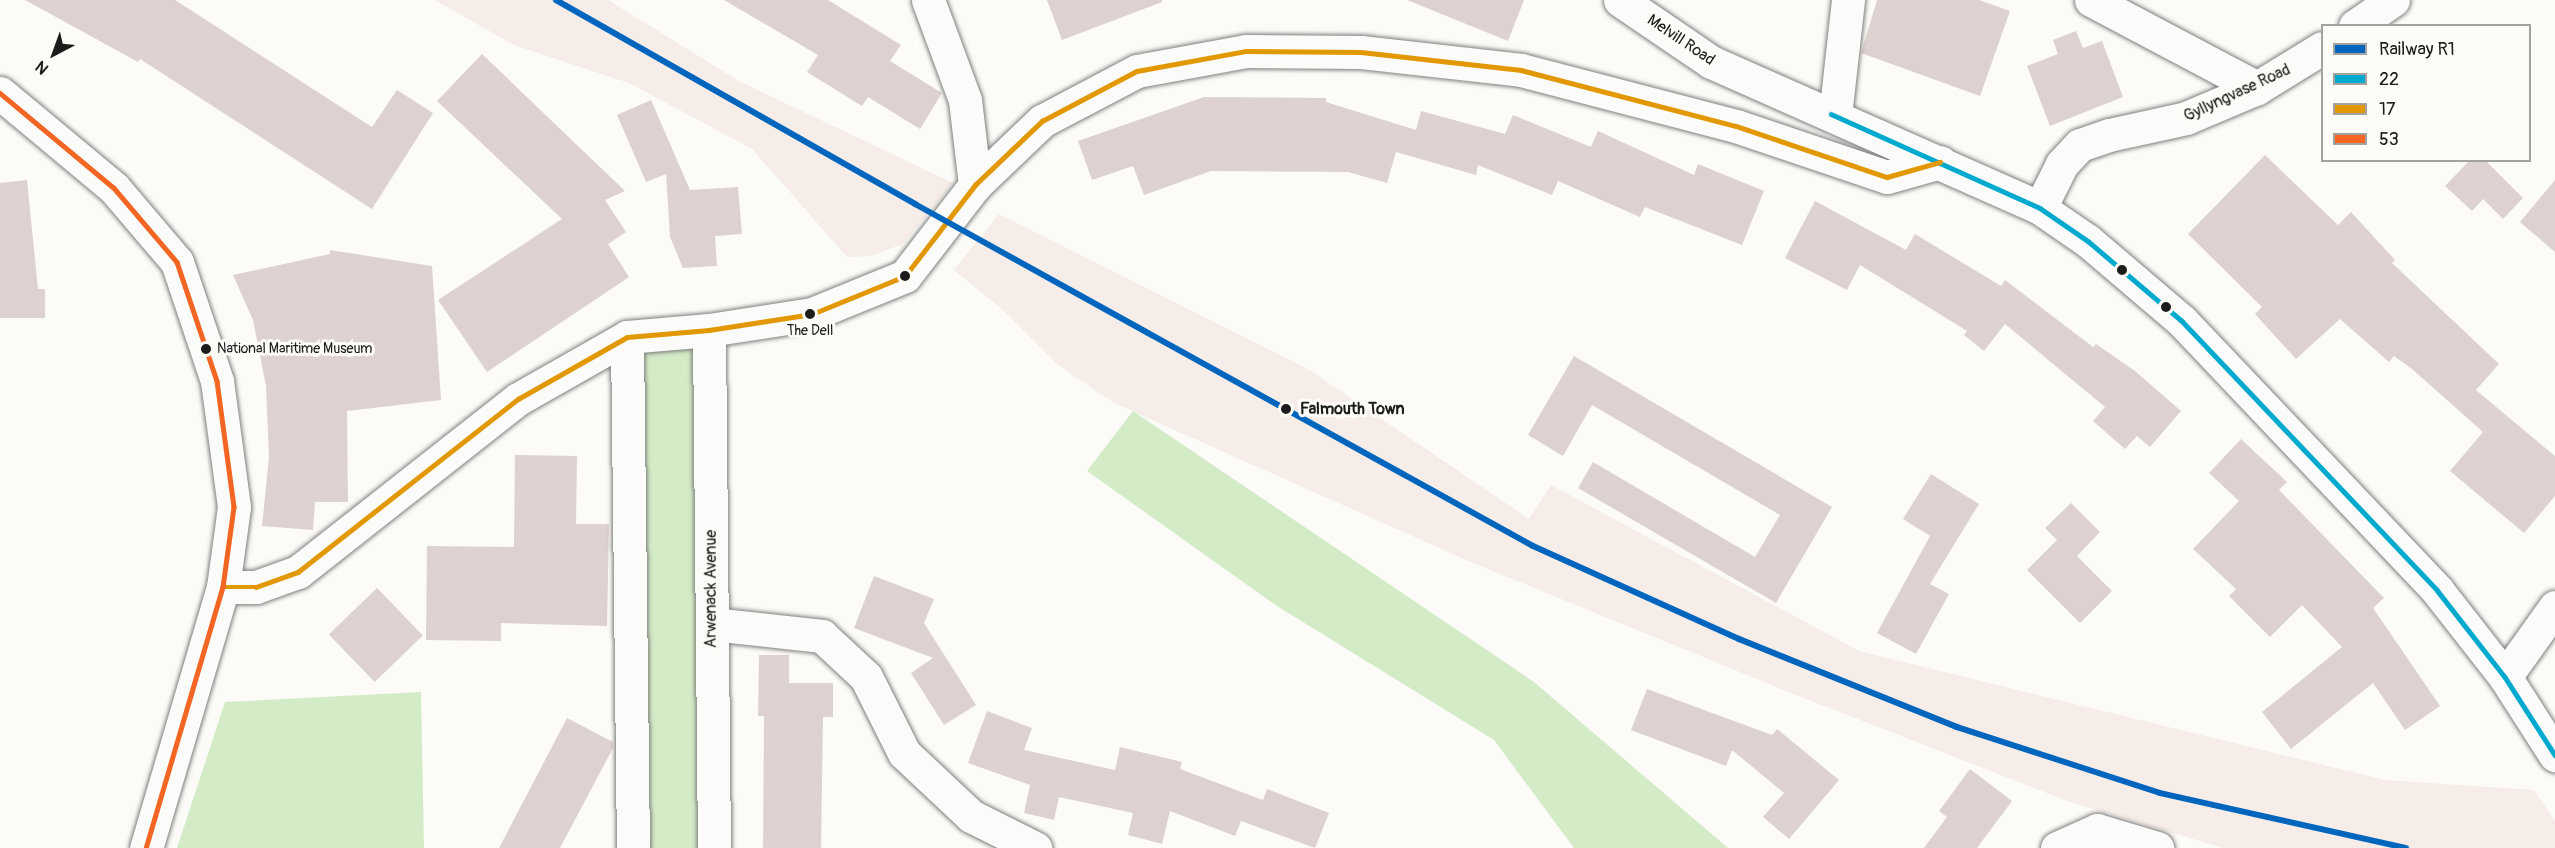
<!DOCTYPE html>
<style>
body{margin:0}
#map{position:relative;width:2555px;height:848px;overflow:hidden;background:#fcfbf8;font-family:Pangolin,sans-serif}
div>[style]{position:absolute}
.built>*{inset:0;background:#f6ede8}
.green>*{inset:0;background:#d3ecc7;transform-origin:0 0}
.building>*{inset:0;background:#ddd2cf;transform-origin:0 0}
.roads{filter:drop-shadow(0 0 2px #81807f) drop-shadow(0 0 2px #81807f)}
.minor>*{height:33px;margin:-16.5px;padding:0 16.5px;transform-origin:16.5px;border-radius:16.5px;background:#fbfbf9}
.tertiary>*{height:33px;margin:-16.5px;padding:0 16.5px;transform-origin:16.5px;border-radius:16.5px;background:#fbfbf9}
.primary>*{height:33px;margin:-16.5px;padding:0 16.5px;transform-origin:16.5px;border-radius:16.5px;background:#fbfbf9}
.bus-1>*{height:4.5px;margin:-2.25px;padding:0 2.25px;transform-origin:2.25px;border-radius:2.25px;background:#00a9ce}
.bus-2>*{height:4.5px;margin:-2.25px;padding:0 2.25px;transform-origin:2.25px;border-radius:2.25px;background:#e19803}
.bus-3>*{height:4.5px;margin:-2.25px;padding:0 2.25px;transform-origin:2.25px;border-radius:2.25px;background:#f26522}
.rail-1>*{height:6px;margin:-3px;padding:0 3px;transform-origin:3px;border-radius:3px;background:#0065bd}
.dots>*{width:16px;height:16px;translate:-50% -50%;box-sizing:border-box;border:3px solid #fdfcf7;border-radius:50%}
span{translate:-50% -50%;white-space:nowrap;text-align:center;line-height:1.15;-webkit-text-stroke:6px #fdfcf7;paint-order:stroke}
.bus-label{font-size:14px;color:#1c1c1c}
.left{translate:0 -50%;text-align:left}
.street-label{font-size:16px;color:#1c1c1c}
.stop-label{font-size:16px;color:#1c1c1c;font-weight:700}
.legend{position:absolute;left:2321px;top:24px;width:210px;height:138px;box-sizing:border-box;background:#fdfcf7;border:2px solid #a3a29f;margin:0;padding:8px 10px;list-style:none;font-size:18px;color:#1c1c1c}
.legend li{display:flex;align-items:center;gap:12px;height:30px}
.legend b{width:30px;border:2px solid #a3a29f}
.north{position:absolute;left:24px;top:24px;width:60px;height:60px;-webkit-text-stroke:4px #fdfcf7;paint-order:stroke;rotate:221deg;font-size:16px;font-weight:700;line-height:24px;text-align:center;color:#1c1c1c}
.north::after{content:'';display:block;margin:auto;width:21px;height:27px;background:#1c1c1c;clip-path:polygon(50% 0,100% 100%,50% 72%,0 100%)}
</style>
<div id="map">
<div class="built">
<div style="clip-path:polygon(435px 0,608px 0,739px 81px,953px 183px,903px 244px,871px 256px,847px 257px,752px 149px,629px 83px,514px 45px)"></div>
<div style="clip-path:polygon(999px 214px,1308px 369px,1529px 519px,1551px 485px,1859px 651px,2385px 780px,2534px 790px,2555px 821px,2555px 848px,2223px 848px,2070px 802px,1791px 693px,1473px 563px,1114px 403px,1058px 365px,1005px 312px,954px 270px)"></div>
</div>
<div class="green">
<div style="left:703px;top:338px;width:510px;height:71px;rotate:90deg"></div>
<div style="clip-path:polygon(1133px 411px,1534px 682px,1728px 848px,1574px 848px,1494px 740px,1277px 606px,1087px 471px)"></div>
<div style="clip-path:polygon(421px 692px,424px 848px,177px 848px,225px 702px)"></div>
</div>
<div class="building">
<div style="clip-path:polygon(25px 0,175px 0,372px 127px,397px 90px,433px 113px,372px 209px,140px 59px,138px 62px)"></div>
<div style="clip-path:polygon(724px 0,828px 0,901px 45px,890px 61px,942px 93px,920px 129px,868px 97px,862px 106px,807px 72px,818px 55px)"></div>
<div style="clip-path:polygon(1047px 0,1162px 0,1162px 2px,1062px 40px)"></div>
<div style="clip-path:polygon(1407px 0,1524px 0,1508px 41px)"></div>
<div style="clip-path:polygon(1877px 0,1979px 0,2010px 11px,1980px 96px,1861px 53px)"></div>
<div style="clip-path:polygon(2076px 31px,2083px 48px,2102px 41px,2123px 97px,2050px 126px,2027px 66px,2058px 54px,2053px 40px)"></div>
<div style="clip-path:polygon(482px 54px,625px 191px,605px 200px,626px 232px,608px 244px,629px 277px,487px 372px,438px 300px,562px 219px,437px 101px)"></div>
<div style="clip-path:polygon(1204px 97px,1326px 98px,1326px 102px,1416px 130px,1421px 111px,1505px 134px,1513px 115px,1591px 147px,1598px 131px,1694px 175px,1698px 164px,1764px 191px,1742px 245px,1645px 207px,1640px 217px,1558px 181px,1552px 195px,1478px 165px,1476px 175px,1396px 152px,1387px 183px,1348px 172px,1211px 171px,1144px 195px,1133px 166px,1092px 180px,1078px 141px)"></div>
<div style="clip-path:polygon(651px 100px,690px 190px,738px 187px,742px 234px,715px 236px,717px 266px,683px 268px,670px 237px,666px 174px,646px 182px,617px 115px)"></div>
<div style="clip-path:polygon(2265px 155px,2338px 225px,2351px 212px,2395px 260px,2392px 263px,2499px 364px,2476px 390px,2555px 456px,2555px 496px,2524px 533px,2450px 471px,2483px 432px,2412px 369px,2394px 356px,2389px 362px,2340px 319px,2296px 359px,2255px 314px,2262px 307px,2188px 234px)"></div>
<div style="clip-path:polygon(2470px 160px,2485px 160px,2523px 198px,2503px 219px,2483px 199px,2472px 211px,2445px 186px)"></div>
<div style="clip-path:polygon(27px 180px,38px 289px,45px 289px,45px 318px,0 318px,0 183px)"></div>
<div style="clip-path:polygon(2555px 180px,2555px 252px,2520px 222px)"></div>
<div style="clip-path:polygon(1815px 201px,1906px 250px,1915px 234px,2001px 286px,2005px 280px,2093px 347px,2096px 344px,2135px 371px,2181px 411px,2150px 447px,2137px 436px,2125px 449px,2093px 421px,2105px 407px,2005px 324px,1984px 351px,1964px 335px,1967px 331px,1860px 265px,1847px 290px,1785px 258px)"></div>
<div style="clip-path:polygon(330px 250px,432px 266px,441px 400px,347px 411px,348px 502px,315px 502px,313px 530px,262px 526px,269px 457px,266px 386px,253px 320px,233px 275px,330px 254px)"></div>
<div style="clip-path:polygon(1574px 356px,1832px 507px,1776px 603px,1578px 488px,1593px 462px,1755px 557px,1780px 515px,1592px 405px,1563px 456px,1528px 435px)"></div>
<div style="clip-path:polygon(2241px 439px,2287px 482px,2279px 490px,2384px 598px,2373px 608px,2440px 706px,2405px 730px,2373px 683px,2291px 749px,2262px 712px,2342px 647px,2302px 605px,2270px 637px,2229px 596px,2236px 589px,2193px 549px,2239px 501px,2209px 473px)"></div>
<div style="clip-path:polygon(515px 455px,577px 456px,576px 524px,609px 524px,607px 626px,501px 623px,501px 641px,426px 640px,427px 546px,514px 547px)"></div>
<div style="clip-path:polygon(1931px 474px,1979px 504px,1930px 584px,1949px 594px,1916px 654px,1877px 633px,1930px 536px,1903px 519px)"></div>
<div style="clip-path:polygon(2071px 503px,2100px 532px,2077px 556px,2112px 591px,2080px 623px,2027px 570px,2057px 540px,2045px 528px)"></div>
<div style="clip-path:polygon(874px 576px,934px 599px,924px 623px,976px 705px,944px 725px,911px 673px,933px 658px,854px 628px)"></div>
<div style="left:377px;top:588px;width:66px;height:67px;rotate:46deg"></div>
<div style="clip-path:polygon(759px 655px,789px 655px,789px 683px,833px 683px,833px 717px,823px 717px,821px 848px,763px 848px,764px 716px,758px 716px)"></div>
<div style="clip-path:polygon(1647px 689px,1772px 735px,1777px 729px,1839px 780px,1789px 839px,1763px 817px,1784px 793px,1732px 750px,1726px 766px,1631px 730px)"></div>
<div style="clip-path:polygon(987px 711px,1032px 728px,1024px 750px,1115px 770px,1120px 747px,1182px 762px,1180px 769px,1263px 800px,1267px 789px,1329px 813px,1315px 848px,1241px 821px,1235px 836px,1170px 811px,1162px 844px,1128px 835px,1133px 813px,1059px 797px,1054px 820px,1024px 813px,1030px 785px,968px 763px)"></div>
<div style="clip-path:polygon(567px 718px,613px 742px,613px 748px,560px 848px,499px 848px)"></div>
<div style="clip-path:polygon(1970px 769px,2012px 801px,1977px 848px,1924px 848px,1947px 817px,1939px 811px)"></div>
</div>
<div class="roads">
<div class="minor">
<div style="left:928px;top:0;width:107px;rotate:69.7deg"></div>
<div style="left:965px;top:100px;width:86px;rotate:83.3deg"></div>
<div style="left:2091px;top:0;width:188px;rotate:27.9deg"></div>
<div style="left:1835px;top:116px;width:117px;rotate:-83.6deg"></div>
<div style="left:709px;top:330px;width:518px;rotate:89.45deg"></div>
<div style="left:627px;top:337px;width:511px;rotate:89.33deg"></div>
<div style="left:712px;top:624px;width:111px;rotate:6.2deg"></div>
<div style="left:822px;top:636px;width:60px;rotate:43deg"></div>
<div style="left:866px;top:677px;width:85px;rotate:63.4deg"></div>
<div style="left:904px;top:753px;width:92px;rotate:43.2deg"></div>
<div style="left:971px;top:816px;width:72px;rotate:26.6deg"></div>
<div style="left:2505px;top:677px;width:86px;rotate:-54.5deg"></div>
<div style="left:2057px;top:848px;width:44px;rotate:-24.2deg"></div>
<div style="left:2097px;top:830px;width:63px;rotate:16.7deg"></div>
</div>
<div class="tertiary">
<div style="left:2355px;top:26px;width:46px;rotate:-34.4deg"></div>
<div style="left:0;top:93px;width:148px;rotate:39.8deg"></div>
<div style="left:114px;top:188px;width:97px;rotate:49.6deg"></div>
<div style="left:177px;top:262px;width:126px;rotate:71.4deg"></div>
<div style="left:217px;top:381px;width:127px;rotate:82.3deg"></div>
<div style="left:234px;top:507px;width:81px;rotate:97.8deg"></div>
<div style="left:223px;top:587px;width:272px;rotate:106.4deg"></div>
<div style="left:2040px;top:208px;width:49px;rotate:-63.4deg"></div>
<div style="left:2062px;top:164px;width:26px;rotate:-47deg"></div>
<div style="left:2080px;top:145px;width:31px;rotate:-19deg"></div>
<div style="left:2109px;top:135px;width:79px;rotate:-12.4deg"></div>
<div style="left:2186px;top:118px;width:77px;rotate:-22.9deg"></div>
<div style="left:2257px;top:88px;width:76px;rotate:-31.6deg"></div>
<div style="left:223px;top:587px;width:33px"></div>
<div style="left:256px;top:587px;width:45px;rotate:-19.7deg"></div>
<div style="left:298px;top:572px;width:280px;rotate:-38.2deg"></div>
<div style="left:518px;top:399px;width:125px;rotate:-29.6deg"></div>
<div style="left:627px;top:337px;width:82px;rotate:-4.9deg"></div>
<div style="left:709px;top:330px;width:104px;rotate:-8.8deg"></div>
<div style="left:812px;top:314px;width:100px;rotate:-22.2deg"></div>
<div style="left:905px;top:276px;width:115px;rotate:-52.4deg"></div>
<div style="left:975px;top:185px;width:93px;rotate:-43.7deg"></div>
<div style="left:1042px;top:121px;width:107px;rotate:-27.8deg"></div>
<div style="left:1137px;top:71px;width:111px;rotate:-10.4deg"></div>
<div style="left:1246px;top:51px;width:115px;rotate:0.5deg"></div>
<div style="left:1361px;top:52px;width:161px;rotate:6.4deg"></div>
<div style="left:1521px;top:70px;width:222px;rotate:14.6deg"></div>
<div style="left:1736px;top:126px;width:159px;rotate:18.7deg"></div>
<div style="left:1887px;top:177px;width:55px;rotate:-15.8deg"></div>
</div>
<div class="primary">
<div style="left:1620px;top:0;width:110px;rotate:34.3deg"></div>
<div style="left:1711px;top:62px;width:360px;rotate:23.9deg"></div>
<div style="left:2040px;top:208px;width:58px;rotate:34.5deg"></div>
<div style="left:2088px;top:241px;width:123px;rotate:40.4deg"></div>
<div style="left:2182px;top:321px;width:371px;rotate:46.5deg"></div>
<div style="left:2437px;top:590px;width:110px;rotate:52deg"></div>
<div style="left:2505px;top:677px;width:93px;rotate:57.3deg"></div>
</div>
</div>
<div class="bus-1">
<div style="left:1831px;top:114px;width:229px;rotate:24.2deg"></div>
<div style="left:2040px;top:208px;width:58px;rotate:34.5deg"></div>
<div style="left:2088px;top:241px;width:123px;rotate:40.4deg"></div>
<div style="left:2182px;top:321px;width:371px;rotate:46.5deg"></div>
<div style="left:2437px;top:590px;width:110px;rotate:52deg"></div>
<div style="left:2505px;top:677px;width:93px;rotate:57.3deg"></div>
</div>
<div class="bus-2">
<div style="left:223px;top:587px;width:33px"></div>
<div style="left:256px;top:587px;width:45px;rotate:-19.7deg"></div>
<div style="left:298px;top:572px;width:280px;rotate:-38.2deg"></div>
<div style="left:518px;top:399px;width:125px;rotate:-29.6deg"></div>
<div style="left:627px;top:337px;width:82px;rotate:-4.9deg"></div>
<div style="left:709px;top:330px;width:104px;rotate:-8.8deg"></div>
<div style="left:812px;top:314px;width:100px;rotate:-22.2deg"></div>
<div style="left:905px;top:276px;width:115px;rotate:-52.4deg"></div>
<div style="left:975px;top:185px;width:93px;rotate:-43.7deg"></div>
<div style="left:1042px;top:121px;width:107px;rotate:-27.8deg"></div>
<div style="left:1137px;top:71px;width:111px;rotate:-10.4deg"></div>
<div style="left:1246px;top:51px;width:115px;rotate:0.5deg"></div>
<div style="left:1361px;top:52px;width:161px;rotate:6.4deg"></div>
<div style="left:1521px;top:70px;width:222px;rotate:14.6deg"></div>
<div style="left:1736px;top:126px;width:159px;rotate:18.7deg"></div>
<div style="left:1887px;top:177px;width:55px;rotate:-15.8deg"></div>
</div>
<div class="bus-3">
<div style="left:0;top:93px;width:148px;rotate:39.8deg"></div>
<div style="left:114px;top:188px;width:97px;rotate:49.6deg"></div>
<div style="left:177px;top:262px;width:126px;rotate:71.4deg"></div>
<div style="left:217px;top:381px;width:127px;rotate:82.3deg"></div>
<div style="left:234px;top:507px;width:81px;rotate:97.8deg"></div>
<div style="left:223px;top:587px;width:272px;rotate:106.4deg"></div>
</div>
<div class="rail-1">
<div style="left:556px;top:0;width:413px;rotate:29.6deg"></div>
<div style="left:915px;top:204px;width:706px;rotate:28.96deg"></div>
<div style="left:1533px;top:546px;width:226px;rotate:24.3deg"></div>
<div style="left:1739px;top:639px;width:235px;rotate:22deg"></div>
<div style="left:1957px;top:727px;width:213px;rotate:18deg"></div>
<div style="left:2160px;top:793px;width:252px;rotate:12.6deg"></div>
</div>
<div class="dots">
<div style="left:2122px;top:270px;background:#1c1c1c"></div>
<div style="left:905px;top:276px;background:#1c1c1c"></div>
<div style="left:2166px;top:307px;background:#1c1c1c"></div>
<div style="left:810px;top:314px;background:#1c1c1c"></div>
<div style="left:206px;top:349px;background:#1c1c1c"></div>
<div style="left:1286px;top:409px;background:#1c1c1c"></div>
</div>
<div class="bus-label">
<span style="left:810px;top:331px">The Dell</span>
<span class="left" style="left:217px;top:349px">National Maritime Museum</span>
</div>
<div class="street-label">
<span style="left:1681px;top:40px;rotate:34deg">Melvill Road</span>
<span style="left:2237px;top:93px;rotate:-25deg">Gyllyngvase Road</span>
<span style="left:711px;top:589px;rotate:-90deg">Arwenack Avenue</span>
</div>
<div class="stop-label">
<span class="left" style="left:1300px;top:409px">Falmouth Town</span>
</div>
<ul class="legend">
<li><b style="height:8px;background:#0065bd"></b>Railway R1</li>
<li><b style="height:8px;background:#00a9ce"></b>22</li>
<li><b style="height:8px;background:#e19803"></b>17</li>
<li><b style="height:8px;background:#f26522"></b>53</li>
</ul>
<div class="north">N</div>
</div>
